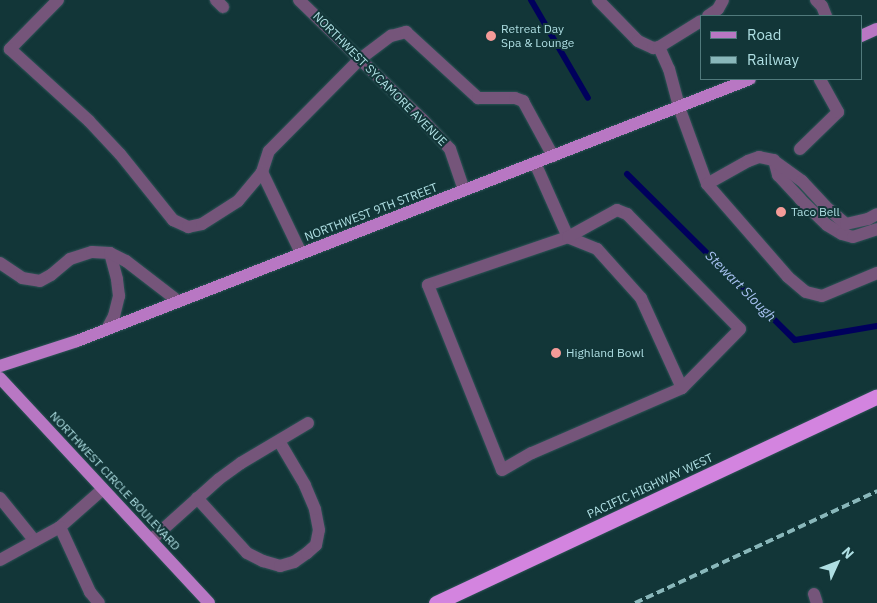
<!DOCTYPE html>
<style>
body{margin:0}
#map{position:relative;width:877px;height:603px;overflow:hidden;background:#123638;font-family:"IBM Plex Sans",sans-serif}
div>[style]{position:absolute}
.stream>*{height:6px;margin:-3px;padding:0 3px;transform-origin:3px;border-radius:3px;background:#00005c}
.roads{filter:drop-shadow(0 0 1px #2e5457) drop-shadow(0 0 1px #2e5457)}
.minor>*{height:12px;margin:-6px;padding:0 6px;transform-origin:6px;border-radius:6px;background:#75557a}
.major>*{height:12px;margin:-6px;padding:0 6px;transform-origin:6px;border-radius:6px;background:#b877c3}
.highway>*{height:15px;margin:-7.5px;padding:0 7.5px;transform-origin:7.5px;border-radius:7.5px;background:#d384df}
.rail>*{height:4px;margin-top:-2px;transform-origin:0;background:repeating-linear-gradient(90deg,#89b7ba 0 8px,transparent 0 12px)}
.dots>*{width:14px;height:14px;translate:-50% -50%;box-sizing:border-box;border:2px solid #123638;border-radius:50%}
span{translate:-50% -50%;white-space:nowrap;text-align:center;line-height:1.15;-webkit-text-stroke:4px #123638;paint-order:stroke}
.poi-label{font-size:12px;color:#afdfe3}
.left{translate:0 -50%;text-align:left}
.street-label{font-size:12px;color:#afdfe3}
.water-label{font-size:14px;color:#a8c2f2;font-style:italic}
.legend{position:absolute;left:700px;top:15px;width:162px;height:65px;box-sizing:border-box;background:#123638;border:1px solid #517a7c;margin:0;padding:6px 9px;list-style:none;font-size:15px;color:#afdfe3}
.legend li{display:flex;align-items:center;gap:10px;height:25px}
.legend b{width:25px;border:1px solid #517a7c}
.north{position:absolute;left:812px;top:538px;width:50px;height:50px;-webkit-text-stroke:4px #123638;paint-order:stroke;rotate:47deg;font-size:14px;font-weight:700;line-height:20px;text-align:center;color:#afdfe3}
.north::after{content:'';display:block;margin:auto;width:18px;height:22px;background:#afdfe3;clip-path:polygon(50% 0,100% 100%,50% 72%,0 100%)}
</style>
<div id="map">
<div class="stream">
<div style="left:531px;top:0;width:113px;rotate:59.8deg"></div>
<div style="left:627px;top:174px;width:236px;rotate:44.7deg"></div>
<div style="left:795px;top:340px;width:83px;rotate:-9.7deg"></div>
</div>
<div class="roads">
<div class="minor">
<div style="left:58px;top:0;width:69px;rotate:134.4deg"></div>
<div style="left:10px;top:49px;width:107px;rotate:42.3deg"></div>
<div style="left:89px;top:121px;width:45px;rotate:46.8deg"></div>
<div style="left:120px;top:154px;width:85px;rotate:51.2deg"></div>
<div style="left:173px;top:220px;width:17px;rotate:25deg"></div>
<div style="left:188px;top:227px;width:14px;rotate:-12deg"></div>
<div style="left:202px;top:224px;width:43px;rotate:-32.6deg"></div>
<div style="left:238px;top:201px;width:38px;rotate:-50deg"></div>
<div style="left:262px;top:172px;width:22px;rotate:-72deg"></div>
<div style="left:269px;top:151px;width:129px;rotate:-45.3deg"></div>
<div style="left:360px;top:59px;width:39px;rotate:-37deg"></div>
<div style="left:391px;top:36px;width:16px;rotate:-15deg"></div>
<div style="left:406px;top:32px;width:98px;rotate:42.5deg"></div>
<div style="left:478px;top:98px;width:37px"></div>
<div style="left:515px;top:98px;width:9px;rotate:21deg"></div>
<div style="left:523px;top:101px;width:63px;rotate:61.4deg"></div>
<div style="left:216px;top:0;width:10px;rotate:45deg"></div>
<div style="left:299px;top:0;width:171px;rotate:44.1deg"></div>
<div style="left:422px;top:119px;width:41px;rotate:47deg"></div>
<div style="left:450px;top:149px;width:43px;rotate:71.1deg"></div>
<div style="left:598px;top:0;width:57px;rotate:45.7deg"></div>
<div style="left:638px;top:41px;width:17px;rotate:25deg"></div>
<div style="left:653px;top:48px;width:6px;rotate:-9deg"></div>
<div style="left:659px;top:47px;width:49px;rotate:-31.8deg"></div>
<div style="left:816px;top:0;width:8px;rotate:45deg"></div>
<div style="left:822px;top:6px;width:11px;rotate:68deg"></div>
<div style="left:708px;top:16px;width:12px;rotate:-35deg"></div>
<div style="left:718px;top:9px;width:10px;rotate:-61deg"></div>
<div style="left:659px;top:47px;width:24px;rotate:66deg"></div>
<div style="left:669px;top:69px;width:39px;rotate:75deg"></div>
<div style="left:679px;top:107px;width:82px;rotate:70deg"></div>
<div style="left:707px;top:184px;width:123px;rotate:48.9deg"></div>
<div style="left:788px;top:277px;width:23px;rotate:40deg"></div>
<div style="left:806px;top:292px;width:16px;rotate:14deg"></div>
<div style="left:822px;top:296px;width:60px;rotate:-22.7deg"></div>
<div style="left:800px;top:149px;width:53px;rotate:-44.2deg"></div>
<div style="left:838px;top:112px;width:38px;rotate:-119deg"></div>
<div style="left:774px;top:160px;width:16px;rotate:75deg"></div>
<div style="left:778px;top:175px;width:33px;rotate:47deg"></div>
<div style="left:800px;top:199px;width:37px;rotate:44deg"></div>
<div style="left:827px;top:225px;width:17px;rotate:31deg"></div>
<div style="left:842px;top:234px;width:11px;rotate:15deg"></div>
<div style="left:853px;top:237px;width:25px;rotate:-18deg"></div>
<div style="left:535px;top:163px;width:81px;rotate:66deg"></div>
<div style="left:568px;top:237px;width:148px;rotate:161.1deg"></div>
<div style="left:428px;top:285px;width:199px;rotate:68.2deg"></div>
<div style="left:502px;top:470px;width:34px;rotate:-30deg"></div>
<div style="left:532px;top:453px;width:163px;rotate:-23.4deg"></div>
<div style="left:682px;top:388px;width:99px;rotate:-114.5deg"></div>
<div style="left:641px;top:298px;width:66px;rotate:-131.9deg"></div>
<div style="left:597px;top:249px;width:31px;rotate:-158deg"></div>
<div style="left:262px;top:172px;width:90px;rotate:64.3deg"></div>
<div style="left:707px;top:184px;width:47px;rotate:-29.3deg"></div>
<div style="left:748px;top:161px;width:12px;rotate:-20deg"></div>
<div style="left:759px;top:157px;width:14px;rotate:12deg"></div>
<div style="left:773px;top:160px;width:36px;rotate:36deg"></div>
<div style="left:802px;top:181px;width:34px;rotate:47deg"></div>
<div style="left:825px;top:206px;width:28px;rotate:41deg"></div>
<div style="left:846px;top:224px;width:23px;rotate:-13deg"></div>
<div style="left:868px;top:219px;width:10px;rotate:-29deg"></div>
<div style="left:568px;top:237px;width:56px;rotate:-28.9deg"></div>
<div style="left:617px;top:210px;width:11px;rotate:22deg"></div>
<div style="left:627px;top:214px;width:161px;rotate:45.5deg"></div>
<div style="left:740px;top:329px;width:83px;rotate:134.5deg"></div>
<div style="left:0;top:263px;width:27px;rotate:34deg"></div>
<div style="left:22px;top:278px;width:18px;rotate:9deg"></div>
<div style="left:40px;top:281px;width:13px;rotate:-29deg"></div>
<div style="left:51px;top:275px;width:25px;rotate:-40deg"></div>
<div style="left:70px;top:259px;width:23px;rotate:-18deg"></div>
<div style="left:92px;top:252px;width:18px;rotate:3deg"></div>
<div style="left:107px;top:329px;width:15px;rotate:-62deg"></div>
<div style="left:114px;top:316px;width:21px;rotate:-76deg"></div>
<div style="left:119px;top:296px;width:17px;rotate:-97deg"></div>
<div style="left:117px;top:279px;width:27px;rotate:-105deg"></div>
<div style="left:110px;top:253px;width:18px;rotate:27deg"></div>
<div style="left:126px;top:261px;width:66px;rotate:37.6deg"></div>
<div style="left:0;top:498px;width:55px;rotate:50.9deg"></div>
<div style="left:197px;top:498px;width:74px;rotate:47.7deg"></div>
<div style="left:247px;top:553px;width:18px;rotate:27deg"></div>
<div style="left:263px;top:561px;width:18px;rotate:16deg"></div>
<div style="left:280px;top:566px;width:15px;rotate:-16deg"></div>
<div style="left:294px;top:562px;width:16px;rotate:-35deg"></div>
<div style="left:307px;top:553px;width:12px;rotate:-42deg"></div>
<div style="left:316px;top:545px;width:15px;rotate:-79deg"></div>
<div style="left:319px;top:530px;width:21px;rotate:-101deg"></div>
<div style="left:315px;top:509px;width:26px;rotate:-113deg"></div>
<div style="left:305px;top:485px;width:51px;rotate:-120.6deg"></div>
<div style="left:60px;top:527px;width:57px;rotate:-41.5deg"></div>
<div style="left:151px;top:540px;width:91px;rotate:-41.9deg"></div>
<div style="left:219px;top:479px;width:27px;rotate:-36deg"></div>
<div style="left:241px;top:463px;width:78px;rotate:-30.8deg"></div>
<div style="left:0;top:560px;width:68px;rotate:-28.8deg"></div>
<div style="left:60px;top:527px;width:72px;rotate:65.2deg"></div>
<div style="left:90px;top:592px;width:14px;rotate:51deg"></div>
<div style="left:814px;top:594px;width:9px;rotate:72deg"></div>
</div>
<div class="major">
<div style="left:861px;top:36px;width:17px;rotate:-24deg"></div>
<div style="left:0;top:366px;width:81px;rotate:-18deg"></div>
<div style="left:77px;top:341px;width:722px;rotate:-21.27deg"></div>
<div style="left:0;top:378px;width:307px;rotate:47.1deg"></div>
</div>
<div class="highway">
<div style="left:436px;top:603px;width:487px;rotate:-25.1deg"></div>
</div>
</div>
<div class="rail">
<div style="left:635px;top:603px;width:267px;rotate:-24.8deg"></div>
</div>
<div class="dots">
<div style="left:491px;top:36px;background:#f59b98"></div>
<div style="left:781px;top:212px;background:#f59b98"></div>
<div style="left:556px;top:353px;background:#f59b98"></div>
</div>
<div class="poi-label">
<span class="left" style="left:501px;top:36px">Retreat Day<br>Spa &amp; Lounge</span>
<span class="left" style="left:791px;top:212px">Taco Bell</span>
<span class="left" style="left:566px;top:353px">Highland Bowl</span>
</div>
<div class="street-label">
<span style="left:380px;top:79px;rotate:45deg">NORTHWEST SYCAMORE AVENUE</span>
<span style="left:371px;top:212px;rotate:-21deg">NORTHWEST 9TH STREET</span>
<span style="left:115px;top:481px;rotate:47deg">NORTHWEST CIRCLE BOULEVARD</span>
<span style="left:650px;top:486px;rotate:-25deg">PACIFIC HIGHWAY WEST</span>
</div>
<div class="water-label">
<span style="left:741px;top:286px;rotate:45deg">Stewart Slough</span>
</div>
<ul class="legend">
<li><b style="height:6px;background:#b877c3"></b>Road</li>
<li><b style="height:6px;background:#89b7ba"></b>Railway</li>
</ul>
<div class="north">N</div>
</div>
